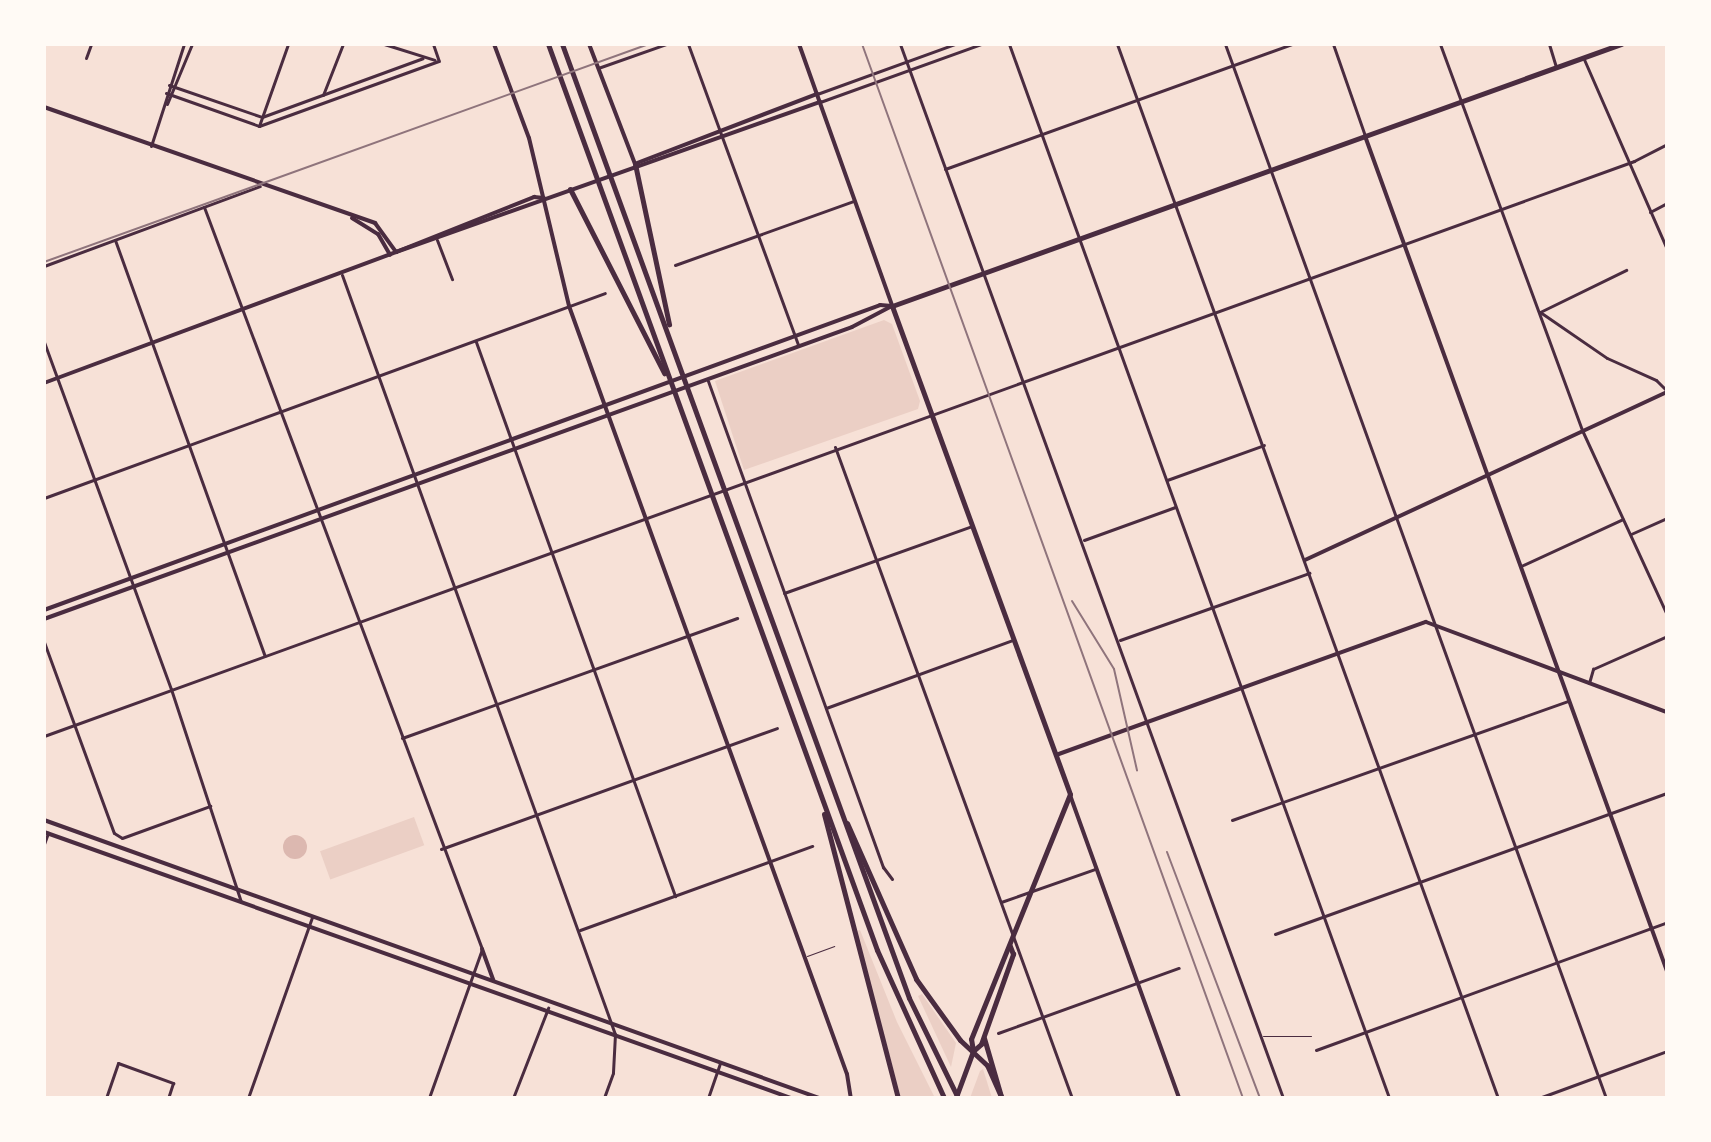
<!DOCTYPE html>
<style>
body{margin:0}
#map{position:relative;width:1711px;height:1142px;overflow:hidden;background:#f7e1d7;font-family:Karla,sans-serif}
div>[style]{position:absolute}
.green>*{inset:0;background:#ebcfc5;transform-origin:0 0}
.water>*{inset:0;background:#dcb8b0}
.round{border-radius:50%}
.service>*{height:1px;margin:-0.5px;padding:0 0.5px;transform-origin:0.5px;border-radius:0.5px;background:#4a2c40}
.minor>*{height:3px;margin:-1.5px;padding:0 1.5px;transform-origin:1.5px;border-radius:1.5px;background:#4a2c40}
.tertiary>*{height:4px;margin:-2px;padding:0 2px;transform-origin:2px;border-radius:2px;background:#4a2c40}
.secondary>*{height:4px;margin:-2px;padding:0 2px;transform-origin:2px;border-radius:2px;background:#4a2c40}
.primary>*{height:5px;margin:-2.5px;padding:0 2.5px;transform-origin:2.5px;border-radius:2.5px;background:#4a2c40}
.motorway>*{height:5px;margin:-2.5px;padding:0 2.5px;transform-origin:2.5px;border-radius:2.5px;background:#4a2c40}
.rail>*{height:2px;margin:-1px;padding:0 1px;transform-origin:1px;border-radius:1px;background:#8f747c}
span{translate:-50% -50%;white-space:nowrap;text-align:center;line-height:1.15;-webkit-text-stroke:8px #fffaf5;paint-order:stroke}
.frame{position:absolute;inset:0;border:46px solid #fffaf5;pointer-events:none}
</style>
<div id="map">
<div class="green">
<div style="clip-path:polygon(884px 320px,892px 324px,920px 401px,918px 409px,744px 470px,715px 381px)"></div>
<div style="left:414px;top:817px;width:30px;height:100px;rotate:70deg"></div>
<div style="clip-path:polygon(860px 930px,897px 1022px,935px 1098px,901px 1098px,856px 931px)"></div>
<div style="clip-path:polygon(922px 994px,956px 1043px,951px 1067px,918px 996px)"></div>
<div style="clip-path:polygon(983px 1069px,992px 1098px,970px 1098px,980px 1071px)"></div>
</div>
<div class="water">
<div class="round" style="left:283px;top:835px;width:24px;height:24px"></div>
</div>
<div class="service">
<div style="left:807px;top:956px;width:29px;rotate:-20deg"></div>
<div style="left:1263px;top:1036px;width:48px"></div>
</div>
<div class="minor">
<div style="left:384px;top:44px;width:53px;rotate:17.4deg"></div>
<div style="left:433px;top:44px;width:18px;rotate:71deg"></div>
<div style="left:688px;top:44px;width:320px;rotate:69.9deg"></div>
<div style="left:900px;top:44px;width:1121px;rotate:70.03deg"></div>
<div style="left:1009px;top:44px;width:1120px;rotate:70.17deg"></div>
<div style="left:1117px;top:44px;width:1121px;rotate:70.13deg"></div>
<div style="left:1225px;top:44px;width:1121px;rotate:70.13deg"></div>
<div style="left:1333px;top:44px;width:97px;rotate:70.8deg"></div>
<div style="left:1440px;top:44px;width:411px;rotate:69.8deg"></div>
<div style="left:1582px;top:430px;width:204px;rotate:65.3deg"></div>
<div style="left:1549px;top:44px;width:24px;rotate:73deg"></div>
<div style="left:1583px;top:57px;width:210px;rotate:66.4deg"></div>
<div style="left:86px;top:58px;width:15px;rotate:-70deg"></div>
<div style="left:598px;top:68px;width:72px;rotate:-19.4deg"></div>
<div style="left:169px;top:85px;width:98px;rotate:19deg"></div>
<div style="left:262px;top:117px;width:171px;rotate:-20.1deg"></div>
<div style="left:166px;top:93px;width:99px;rotate:19.5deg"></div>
<div style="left:259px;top:126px;width:191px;rotate:-19.9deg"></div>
<div style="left:817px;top:94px;width:147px;rotate:-19.9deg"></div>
<div style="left:323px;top:95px;width:55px;rotate:-68.6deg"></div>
<div style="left:820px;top:102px;width:171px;rotate:-19.8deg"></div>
<div style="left:167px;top:104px;width:65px;rotate:-67.4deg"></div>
<div style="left:259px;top:126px;width:87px;rotate:-70.5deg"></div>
<div style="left:151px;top:146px;width:107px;rotate:-72.1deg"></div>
<div style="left:945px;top:169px;width:370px;rotate:-19.8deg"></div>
<div style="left:204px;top:207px;width:792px;rotate:69.46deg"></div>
<div style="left:482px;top:949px;width:158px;rotate:109.6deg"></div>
<div style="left:1650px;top:212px;width:19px;rotate:-28deg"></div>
<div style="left:115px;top:240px;width:442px;rotate:70.2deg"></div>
<div style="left:437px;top:240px;width:42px;rotate:69deg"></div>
<div style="left:675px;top:265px;width:190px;rotate:-19.7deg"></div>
<div style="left:44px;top:266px;width:230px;rotate:-20.3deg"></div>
<div style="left:342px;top:275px;width:807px;rotate:70.22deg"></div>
<div style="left:615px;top:1034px;width:39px;rotate:93deg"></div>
<div style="left:613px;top:1073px;width:27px;rotate:110deg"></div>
<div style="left:1540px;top:312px;width:81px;rotate:34.5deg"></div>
<div style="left:1607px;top:358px;width:54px;rotate:24.2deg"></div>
<div style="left:1656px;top:380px;width:16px;rotate:45deg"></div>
<div style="left:1540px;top:312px;width:96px;rotate:-26deg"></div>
<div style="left:44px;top:342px;width:370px;rotate:69.9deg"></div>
<div style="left:171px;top:689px;width:224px;rotate:71.8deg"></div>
<div style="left:476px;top:342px;width:589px;rotate:70.24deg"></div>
<div style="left:708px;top:381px;width:517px;rotate:70.2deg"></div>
<div style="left:883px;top:867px;width:15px;rotate:53deg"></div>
<div style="left:835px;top:447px;width:693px;rotate:70deg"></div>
<div style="left:1167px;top:480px;width:103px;rotate:-19.8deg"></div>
<div style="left:44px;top:498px;width:597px;rotate:-20.07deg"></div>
<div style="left:1631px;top:534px;width:39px;rotate:-24deg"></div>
<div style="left:1084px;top:540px;width:97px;rotate:-19.9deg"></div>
<div style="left:1521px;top:566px;width:112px;rotate:-24.7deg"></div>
<div style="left:784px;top:593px;width:200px;rotate:-19.6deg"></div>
<div style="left:1120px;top:640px;width:201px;rotate:-19.5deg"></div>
<div style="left:44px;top:642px;width:203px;rotate:69.9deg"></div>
<div style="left:114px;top:833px;width:9px;rotate:32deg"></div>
<div style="left:122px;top:838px;width:94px;rotate:-20deg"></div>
<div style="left:1589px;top:683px;width:15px;rotate:-74deg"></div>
<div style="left:1593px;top:669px;width:81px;rotate:-24deg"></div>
<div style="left:826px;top:708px;width:199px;rotate:-20deg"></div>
<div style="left:44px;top:736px;width:1691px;rotate:-19.88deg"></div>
<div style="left:1634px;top:161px;width:37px;rotate:-27deg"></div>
<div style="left:402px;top:738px;width:356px;rotate:-19.7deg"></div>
<div style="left:1232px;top:820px;width:356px;rotate:-19.5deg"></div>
<div style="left:44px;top:844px;width:12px;rotate:-70deg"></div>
<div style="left:441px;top:849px;width:357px;rotate:-19.8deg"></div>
<div style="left:1001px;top:902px;width:100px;rotate:-19.3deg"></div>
<div style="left:580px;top:930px;width:247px;rotate:-19.9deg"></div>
<div style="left:1275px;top:934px;width:417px;rotate:-19.8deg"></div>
<div style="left:998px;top:1033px;width:192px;rotate:-19.8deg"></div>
<div style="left:1316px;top:1050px;width:374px;rotate:-20deg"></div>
<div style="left:106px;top:1098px;width:37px;rotate:-71deg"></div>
<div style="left:118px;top:1063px;width:59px;rotate:20deg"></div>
<div style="left:173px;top:1083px;width:16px;rotate:108deg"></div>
<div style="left:248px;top:1098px;width:192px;rotate:-70.5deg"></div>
<div style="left:513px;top:1098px;width:97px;rotate:-68.7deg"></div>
<div style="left:708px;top:1098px;width:36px;rotate:-71deg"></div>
<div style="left:1539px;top:1098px;width:136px;rotate:-20.2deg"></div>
</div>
<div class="tertiary">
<div style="left:1365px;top:136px;width:888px;rotate:70.12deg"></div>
<div style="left:44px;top:383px;width:376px;rotate:-20.4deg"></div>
<div style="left:605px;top:406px;width:710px;rotate:70.09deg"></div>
<div style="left:847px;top:1074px;width:24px;rotate:81deg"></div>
<div style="left:1305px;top:560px;width:399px;rotate:-24.9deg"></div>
<div style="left:1056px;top:755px;width:393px;rotate:-19.8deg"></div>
<div style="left:1426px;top:622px;width:257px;rotate:20.5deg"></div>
</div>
<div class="secondary">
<div style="left:494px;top:44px;width:100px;rotate:69.6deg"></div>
<div style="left:529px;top:138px;width:173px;rotate:76.6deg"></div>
<div style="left:569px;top:306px;width:106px;rotate:70.2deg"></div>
<div style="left:589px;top:44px;width:129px;rotate:69deg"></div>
<div style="left:799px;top:44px;width:277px;rotate:70.4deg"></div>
<div style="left:44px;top:107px;width:351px;rotate:19.3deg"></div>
<div style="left:375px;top:223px;width:36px;rotate:54deg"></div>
<div style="left:637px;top:163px;width:193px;rotate:-21deg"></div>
<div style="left:352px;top:218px;width:31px;rotate:32deg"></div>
<div style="left:378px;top:234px;width:24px;rotate:60deg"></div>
<div style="left:396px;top:252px;width:450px;rotate:-19.5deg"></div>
<div style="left:396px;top:252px;width:149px;rotate:-21.7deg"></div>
<div style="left:534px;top:197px;width:10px;rotate:6deg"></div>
<div style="left:44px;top:610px;width:890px;rotate:-20.04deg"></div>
<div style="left:880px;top:305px;width:12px;rotate:5deg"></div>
<div style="left:44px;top:619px;width:859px;rotate:-19.87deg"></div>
<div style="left:852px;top:327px;width:45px;rotate:-27.7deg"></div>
<div style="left:1070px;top:795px;width:322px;rotate:70.2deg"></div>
<div style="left:44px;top:820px;width:823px;rotate:19.73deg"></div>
<div style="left:44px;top:832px;width:793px;rotate:19.6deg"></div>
<div style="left:482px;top:949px;width:33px;rotate:70deg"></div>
</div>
<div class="primary">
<div style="left:973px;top:1051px;width:11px;rotate:-41deg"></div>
<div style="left:981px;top:1044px;width:96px;rotate:-70.4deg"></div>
<div style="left:1013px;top:954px;width:9px;rotate:-111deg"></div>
<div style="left:956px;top:1097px;width:49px;rotate:-69.7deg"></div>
<div style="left:973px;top:1051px;width:12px;rotate:-99deg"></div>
<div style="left:971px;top:1039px;width:264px;rotate:-68deg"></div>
<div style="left:1070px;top:794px;width:519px;rotate:-110.04deg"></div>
<div style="left:892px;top:306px;width:775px;rotate:-19.77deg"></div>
</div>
<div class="motorway">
<div style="left:548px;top:44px;width:964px;rotate:70.04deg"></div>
<div style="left:877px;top:950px;width:162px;rotate:65.6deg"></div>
<div style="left:562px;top:44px;width:1015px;rotate:70.01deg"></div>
<div style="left:909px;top:998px;width:111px;rotate:63.9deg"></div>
<div style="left:635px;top:164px;width:164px;rotate:78deg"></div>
<div style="left:570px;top:189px;width:207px;rotate:62.9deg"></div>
<div style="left:824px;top:814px;width:293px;rotate:75.4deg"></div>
<div style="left:847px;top:823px;width:171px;rotate:66.1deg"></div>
<div style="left:916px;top:979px;width:75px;rotate:54.2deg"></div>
<div style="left:960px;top:1040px;width:37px;rotate:43deg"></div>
<div style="left:987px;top:1065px;width:36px;rotate:66deg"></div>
<div style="left:984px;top:1038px;width:60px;rotate:73.7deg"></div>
</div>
<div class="rail">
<div style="left:862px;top:44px;width:1121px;rotate:70.13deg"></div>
<div style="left:44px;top:262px;width:643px;rotate:-19.82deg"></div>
<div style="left:1072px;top:601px;width:80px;rotate:58.3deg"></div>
<div style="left:1114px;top:669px;width:104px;rotate:77.2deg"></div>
<div style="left:1167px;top:852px;width:263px;rotate:69.3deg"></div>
</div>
<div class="frame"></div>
</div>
